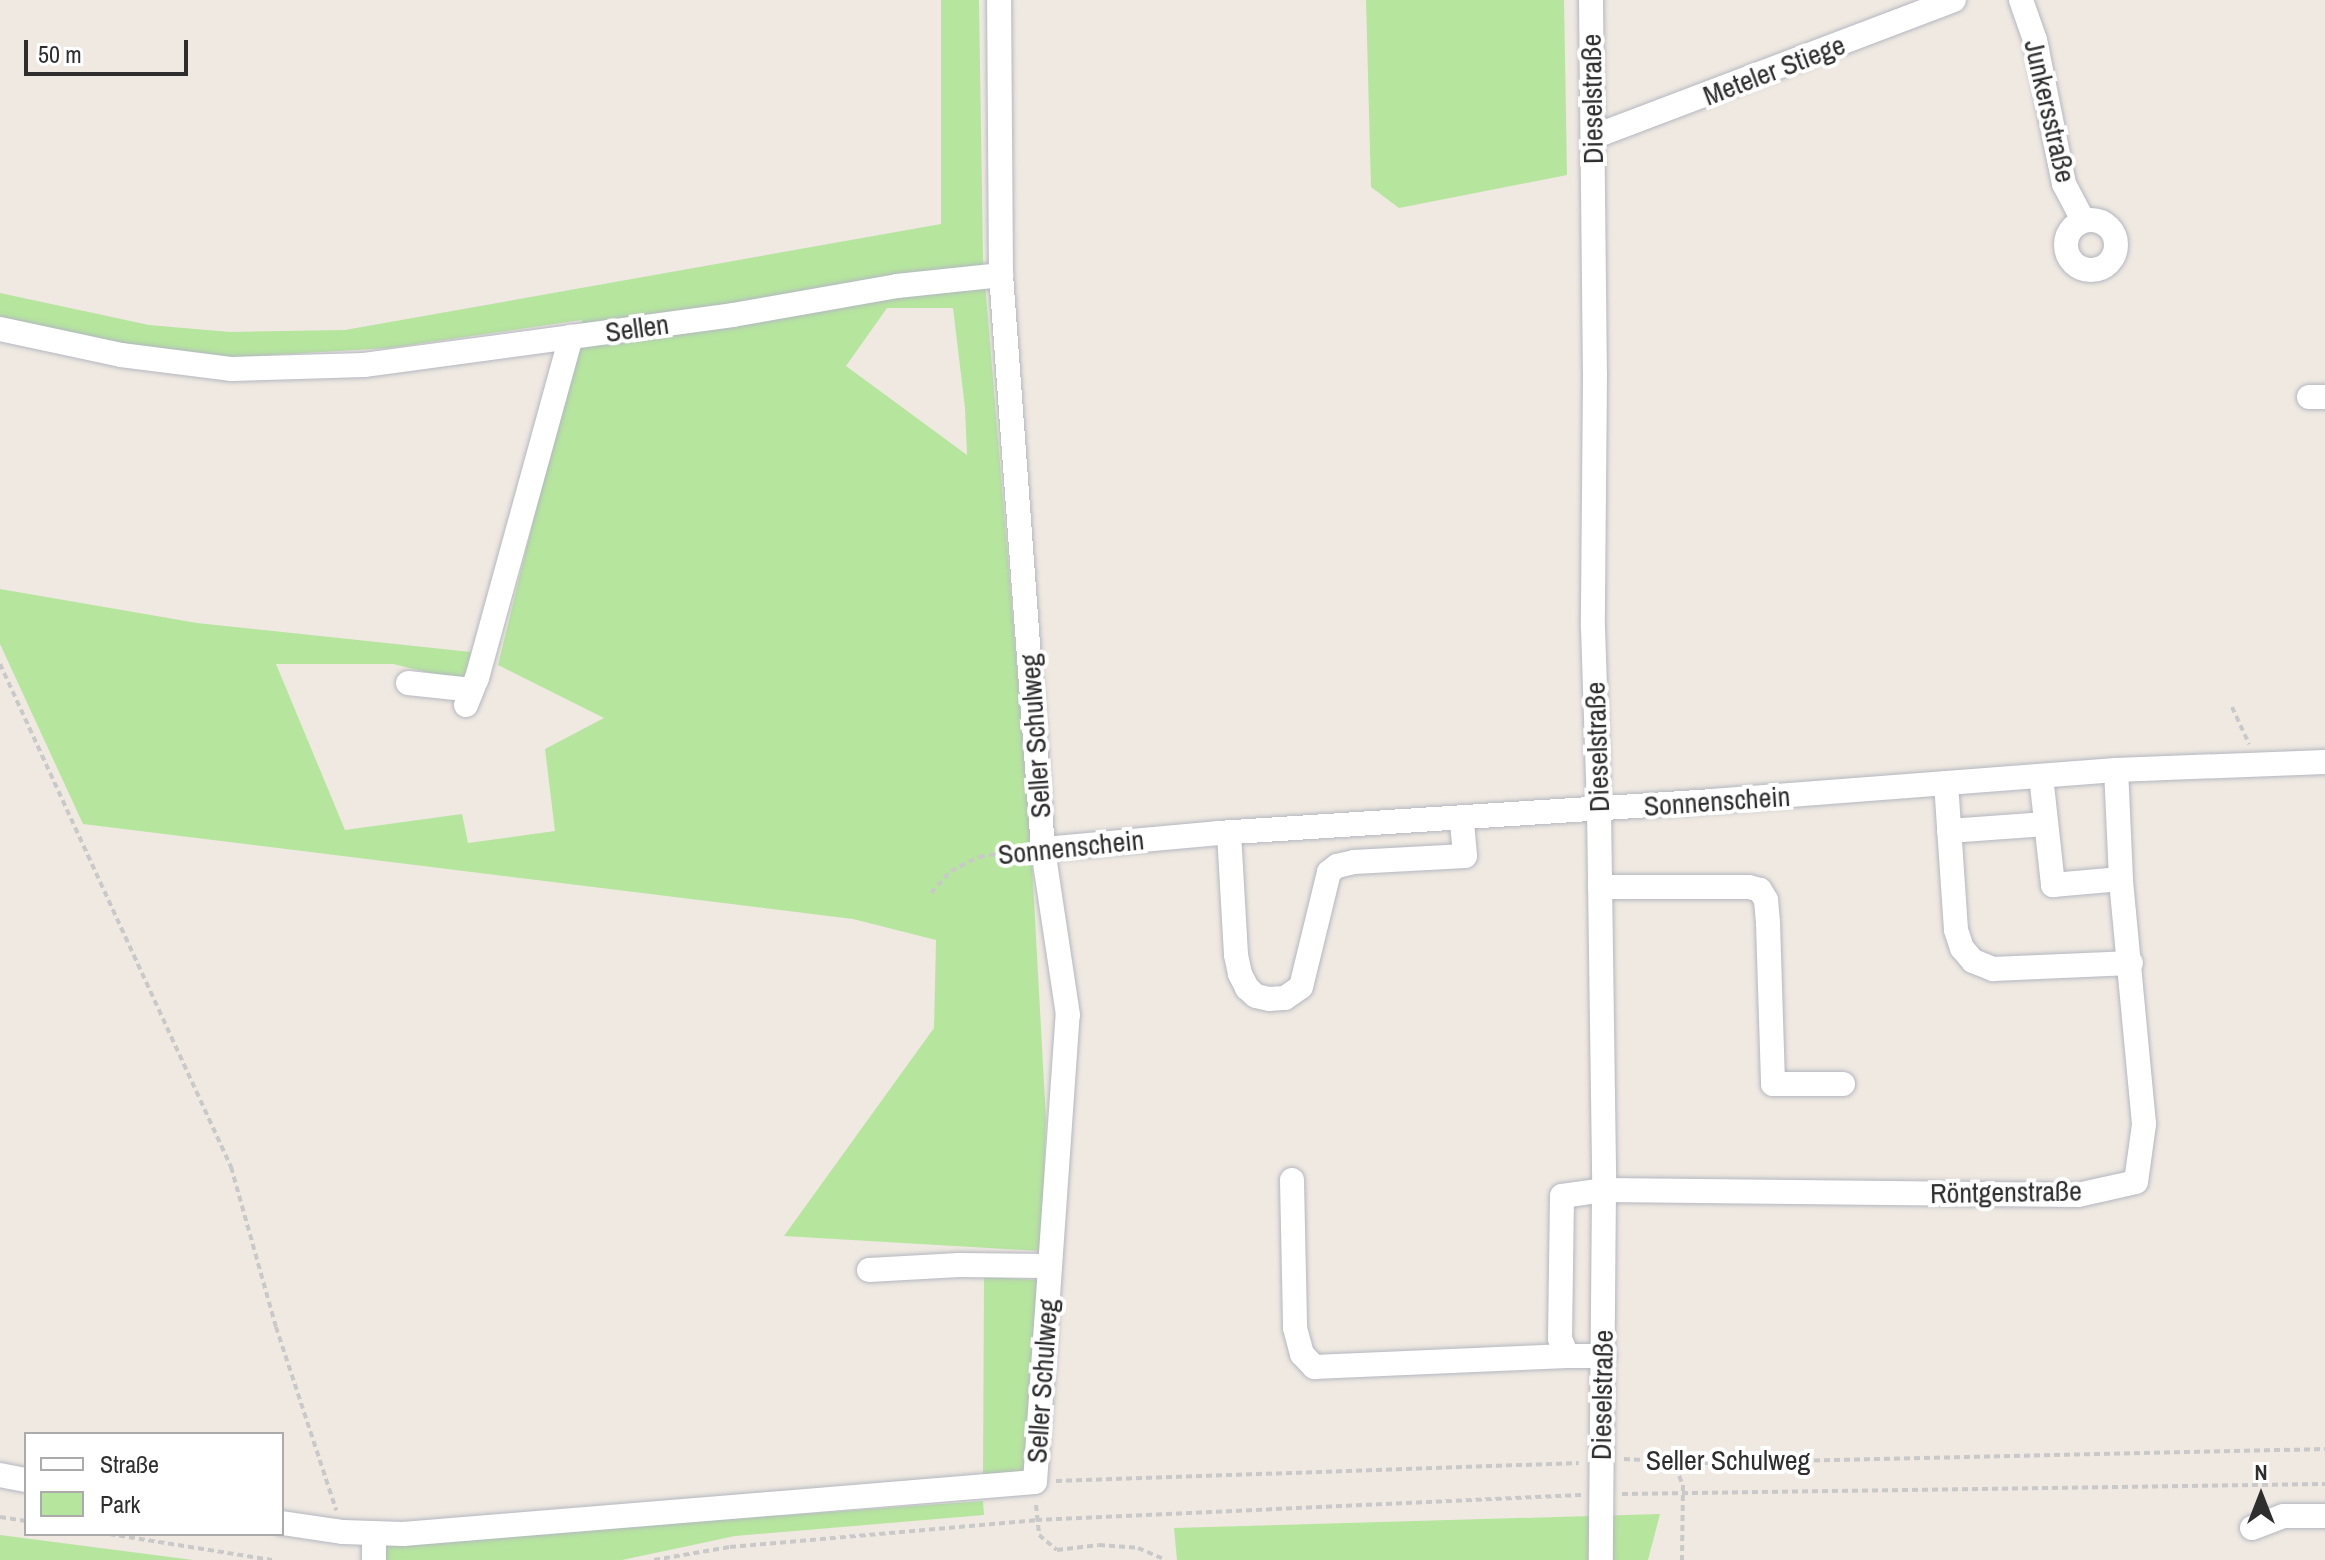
<!DOCTYPE html>
<meta charset="utf-8">
<style>
body{margin:0}
#map{position:relative;width:2325px;height:1560px;overflow:hidden;background:#efe9e1;font-family:"Archivo Narrow",sans-serif}
div>[style]{position:absolute}
.green>*{inset:0;background:#b6e59e}
.path>*{height:4px;margin-top:-2px;transform-origin:0;background:repeating-linear-gradient(90deg,#c9c9c9 0 6px,transparent 0 10px)}
.roads{filter:drop-shadow(0 0 2px #b4b7c1) drop-shadow(0 0 2px #b4b7c1)}
.minor>*{height:24px;margin:-12px;padding:0 12px;transform-origin:12px;border-radius:12px;background:#fff}
.minor>.ring{margin:-12px;padding:0;box-sizing:content-box;background:none;border:24px solid #fff;border-radius:50%}
span{translate:-50% -50%;white-space:nowrap;text-align:center;line-height:1.15;-webkit-text-stroke:8px #fff;paint-order:stroke}
.street-label{font-size:28px;color:#2e2e2e}
.legend{position:absolute;left:24px;top:1432px;width:260px;height:104px;box-sizing:border-box;background:#fff;border:2px solid #ababab;margin:0;padding:10px 14px;list-style:none;font-size:24px;color:#2e2e2e}
.legend li{display:flex;align-items:center;gap:16px;height:40px}
.legend b{width:40px;border:2px solid #ababab}
.north{position:absolute;left:2221px;top:1456px;width:80px;height:80px;-webkit-text-stroke:6px #fff;paint-order:stroke;rotate:0deg;font-size:22px;font-weight:700;line-height:32px;text-align:center;color:#2e2e2e}
.north::after{content:'';display:block;margin:auto;width:28px;height:36px;background:#2e2e2e;clip-path:polygon(50% 0,100% 100%,50% 72%,0 100%)}
.scale{position:absolute;left:24px;top:40px;width:164px;height:36px;box-sizing:border-box;border:4px solid #2e2e2e;border-top:0;padding-left:10px;font-size:24px;line-height:28px;white-space:nowrap;color:#2e2e2e;-webkit-text-stroke:6px #fff;paint-order:stroke}
</style>
<div id="map">
<div class="green">
<div style="clip-path:polygon(evenodd,941px 0,979px 0,983px 258px,1030px 827px,1046px 1120px,1041px 1251px,784px 1236px,934px 1028px,936px 940px,853px 919px,83px 824px,0 644px,0 589px,197px 623px,471px 652px,463px 681px,393px 664px,276px 664px,345px 830px,462px 814px,468px 843px,555px 831px,545px 749px,604px 718px,498px 665px,582px 320px,389px 348px,235px 357px,142px 349px,0 318px,0 293px,149px 325px,230px 332px,345px 330px,941px 224px,941px 0,887px 308px,953px 308px,965px 408px,967px 455px,846px 366px,887px 308px)"></div>
<div style="clip-path:polygon(1366px 0,1564px 0,1567px 175px,1399px 208px,1371px 187px)"></div>
<div style="clip-path:polygon(984px 1277px,1040px 1280px,1024px 1473px,983px 1478px)"></div>
<div style="clip-path:polygon(983px 1501px,984px 1515px,735px 1536px,622px 1560px,382px 1560px,383px 1544px)"></div>
<div style="clip-path:polygon(1660px 1514px,1648px 1560px,1177px 1560px,1174px 1528px)"></div>
<div style="clip-path:polygon(0 1535px,193px 1560px,0 1560px)"></div>
</div>
<div class="path">
<div style="left:0;top:664px;width:554px;rotate:65.33deg"></div>
<div style="left:231px;top:1167px;width:166px;rotate:74.3deg"></div>
<div style="left:276px;top:1327px;width:193px;rotate:71.8deg"></div>
<div style="left:2232px;top:707px;width:41px;rotate:65.3deg"></div>
<div style="left:931px;top:893px;width:30px;rotate:-48deg"></div>
<div style="left:951px;top:871px;width:31px;rotate:-27deg"></div>
<div style="left:979px;top:857px;width:43px;rotate:-9.5deg"></div>
<div style="left:1624px;top:1459px;width:80px;rotate:2.9deg"></div>
<div style="left:1704px;top:1463px;width:621px;rotate:-1.29deg"></div>
<div style="left:1669px;top:1463px;width:7px;rotate:34deg"></div>
<div style="left:1675px;top:1467px;width:20px;rotate:66deg"></div>
<div style="left:1683px;top:1485px;width:75px;rotate:90.8deg"></div>
<div style="left:1056px;top:1481px;width:523px;rotate:-1.97deg"></div>
<div style="left:1622px;top:1494px;width:703px;rotate:-0.81deg"></div>
<div style="left:1036px;top:1505px;width:30px;rotate:84deg"></div>
<div style="left:1039px;top:1535px;width:23px;rotate:40deg"></div>
<div style="left:1057px;top:1550px;width:42px;rotate:-6.8deg"></div>
<div style="left:1099px;top:1545px;width:39px;rotate:4deg"></div>
<div style="left:1138px;top:1548px;width:30px;rotate:23deg"></div>
<div style="left:0;top:1517px;width:26px;rotate:9deg"></div>
<div style="left:109px;top:1534px;width:165px;rotate:9.1deg"></div>
<div style="left:654px;top:1560px;width:77px;rotate:-9.7deg"></div>
<div style="left:730px;top:1547px;width:307px;rotate:-5deg"></div>
<div style="left:1036px;top:1520px;width:546px;rotate:-2.63deg"></div>
</div>
<div class="roads">
<div class="minor">
<div style="left:1591px;top:0;width:375px;rotate:89.4deg"></div>
<div style="left:1595px;top:375px;width:253px;rotate:90.5deg"></div>
<div style="left:1593px;top:628px;width:181px;rotate:88.1deg"></div>
<div style="left:1599px;top:809px;width:381px;rotate:89.2deg"></div>
<div style="left:1604px;top:1190px;width:370px;rotate:90.5deg"></div>
<div style="left:2021px;top:0;width:42px;rotate:70.7deg"></div>
<div style="left:2035px;top:40px;width:147px;rotate:78.6deg"></div>
<div style="left:2064px;top:184px;width:41px;rotate:62.2deg"></div>
<div style="left:1593px;top:137px;width:386px;rotate:-20.8deg"></div>
<div class="ring" style="left:2066px;top:220px;width:26px;height:26px"></div>
<div style="left:0;top:329px;width:124px;rotate:12.1deg"></div>
<div style="left:121px;top:355px;width:112px;rotate:7.2deg"></div>
<div style="left:232px;top:369px;width:132px;rotate:-1.7deg"></div>
<div style="left:364px;top:365px;width:372px;rotate:-7.7deg"></div>
<div style="left:733px;top:315px;width:167px;rotate:-10deg"></div>
<div style="left:897px;top:286px;width:105px;rotate:-6deg"></div>
<div style="left:2309px;top:397px;width:16px"></div>
<div style="left:408px;top:683px;width:64px;rotate:6.2deg"></div>
<div style="left:466px;top:705px;width:29px;rotate:-68deg"></div>
<div style="left:477px;top:678px;width:354px;rotate:-74.6deg"></div>
<div style="left:2041px;top:776px;width:110px;rotate:83.7deg"></div>
<div style="left:2053px;top:885px;width:68px;rotate:-5deg"></div>
<div style="left:1946px;top:783px;width:147px;rotate:86.1deg"></div>
<div style="left:1956px;top:930px;width:19px;rotate:72deg"></div>
<div style="left:1962px;top:948px;width:17px;rotate:50deg"></div>
<div style="left:1973px;top:961px;width:22px;rotate:22deg"></div>
<div style="left:1993px;top:969px;width:138px;rotate:-2.5deg"></div>
<div style="left:1949px;top:831px;width:97px;rotate:-4.1deg"></div>
<div style="left:1229px;top:833px;width:122px;rotate:86.7deg"></div>
<div style="left:1236px;top:955px;width:19px;rotate:78deg"></div>
<div style="left:1240px;top:974px;width:16px;rotate:63deg"></div>
<div style="left:1247px;top:988px;width:12px;rotate:42deg"></div>
<div style="left:1256px;top:996px;width:13px;rotate:13deg"></div>
<div style="left:1269px;top:999px;width:16px;rotate:-4deg"></div>
<div style="left:1285px;top:998px;width:19px;rotate:-35deg"></div>
<div style="left:1301px;top:987px;width:118px;rotate:-76.3deg"></div>
<div style="left:1329px;top:872px;width:10px;rotate:-37deg"></div>
<div style="left:1337px;top:866px;width:17px;rotate:-13deg"></div>
<div style="left:1354px;top:862px;width:111px;rotate:-3.1deg"></div>
<div style="left:1465px;top:856px;width:38px;rotate:-95deg"></div>
<div style="left:1043px;top:849px;width:176px;rotate:-5.2deg"></div>
<div style="left:1218px;top:833px;width:495px;rotate:-3.7deg"></div>
<div style="left:1712px;top:801px;width:405px;rotate:-4.4deg"></div>
<div style="left:2116px;top:770px;width:209px;rotate:-2.2deg"></div>
<div style="left:1600px;top:887px;width:149px"></div>
<div style="left:1749px;top:887px;width:11px;rotate:15deg"></div>
<div style="left:1760px;top:890px;width:12px;rotate:59deg"></div>
<div style="left:1766px;top:900px;width:23px;rotate:85deg"></div>
<div style="left:1768px;top:923px;width:161px;rotate:88.2deg"></div>
<div style="left:1773px;top:1084px;width:70px"></div>
<div style="left:1292px;top:1180px;width:148px;rotate:88.8deg"></div>
<div style="left:1295px;top:1328px;width:27px;rotate:75deg"></div>
<div style="left:1302px;top:1354px;width:18px;rotate:47deg"></div>
<div style="left:1314px;top:1367px;width:253px;rotate:-2.5deg"></div>
<div style="left:869px;top:1270px;width:90px;rotate:-3.2deg"></div>
<div style="left:959px;top:1265px;width:91px;rotate:0.6deg"></div>
<div style="left:1604px;top:1356px;width:37px;rotate:180deg"></div>
<div style="left:1567px;top:1356px;width:18px;rotate:-112deg"></div>
<div style="left:1560px;top:1339px;width:143px;rotate:-89.2deg"></div>
<div style="left:1562px;top:1196px;width:42px;rotate:-8.1deg"></div>
<div style="left:1604px;top:1190px;width:474px;rotate:0.6deg"></div>
<div style="left:2078px;top:1195px;width:59px;rotate:-12.6deg"></div>
<div style="left:2136px;top:1182px;width:59px;rotate:-82.1deg"></div>
<div style="left:2144px;top:1124px;width:246px;rotate:-95.4deg"></div>
<div style="left:2121px;top:879px;width:109px;rotate:-92.6deg"></div>
<div style="left:0;top:1475px;width:26px;rotate:11deg"></div>
<div style="left:282px;top:1523px;width:62px;rotate:8.4deg"></div>
<div style="left:343px;top:1532px;width:60px;rotate:1.9deg"></div>
<div style="left:403px;top:1534px;width:634px;rotate:-4.7deg"></div>
<div style="left:1035px;top:1482px;width:468px;rotate:-86deg"></div>
<div style="left:1068px;top:1015px;width:168px;rotate:-98.6deg"></div>
<div style="left:1043px;top:849px;width:576px;rotate:-94.18deg"></div>
<div style="left:1001px;top:275px;width:275px;rotate:-90.4deg"></div>
<div style="left:2252px;top:1528px;width:33px;rotate:-21deg"></div>
<div style="left:2283px;top:1516px;width:42px"></div>
<div style="left:374px;top:1534px;width:26px;rotate:90deg"></div>
</div>
</div>
<div class="street-label">
<span style="left:1774px;top:70px;rotate:-21deg">Meteler Stiege</span>
<span style="left:1592px;top:99px;rotate:-91deg">Dieselstraße</span>
<span style="left:2050px;top:111px;rotate:77deg">Junkersstraße</span>
<span style="left:637px;top:328px;rotate:-8deg">Sellen</span>
<span style="left:1035px;top:736px;rotate:-94deg">Seller Schulweg</span>
<span style="left:1597px;top:747px;rotate:-92deg">Dieselstraße</span>
<span style="left:1717px;top:801px;rotate:-4deg">Sonnenschein</span>
<span style="left:1071px;top:847px;rotate:-6deg">Sonnenschein</span>
<span style="left:2006px;top:1192px;rotate:-1deg">Röntgenstraße</span>
<span style="left:1042px;top:1381px;rotate:-86deg">Seller Schulweg</span>
<span style="left:1602px;top:1395px;rotate:-89deg">Dieselstraße</span>
<span style="left:1728px;top:1460px">Seller Schulweg</span>
</div>
<ul class="legend">
<li><b style="height:10px;background:#fff"></b>Straße</li>
<li><b style="height:22px;background:#b6e59e"></b>Park</li>
</ul>
<div class="north">N</div>
<div class="scale">50 m</div>
</div>
